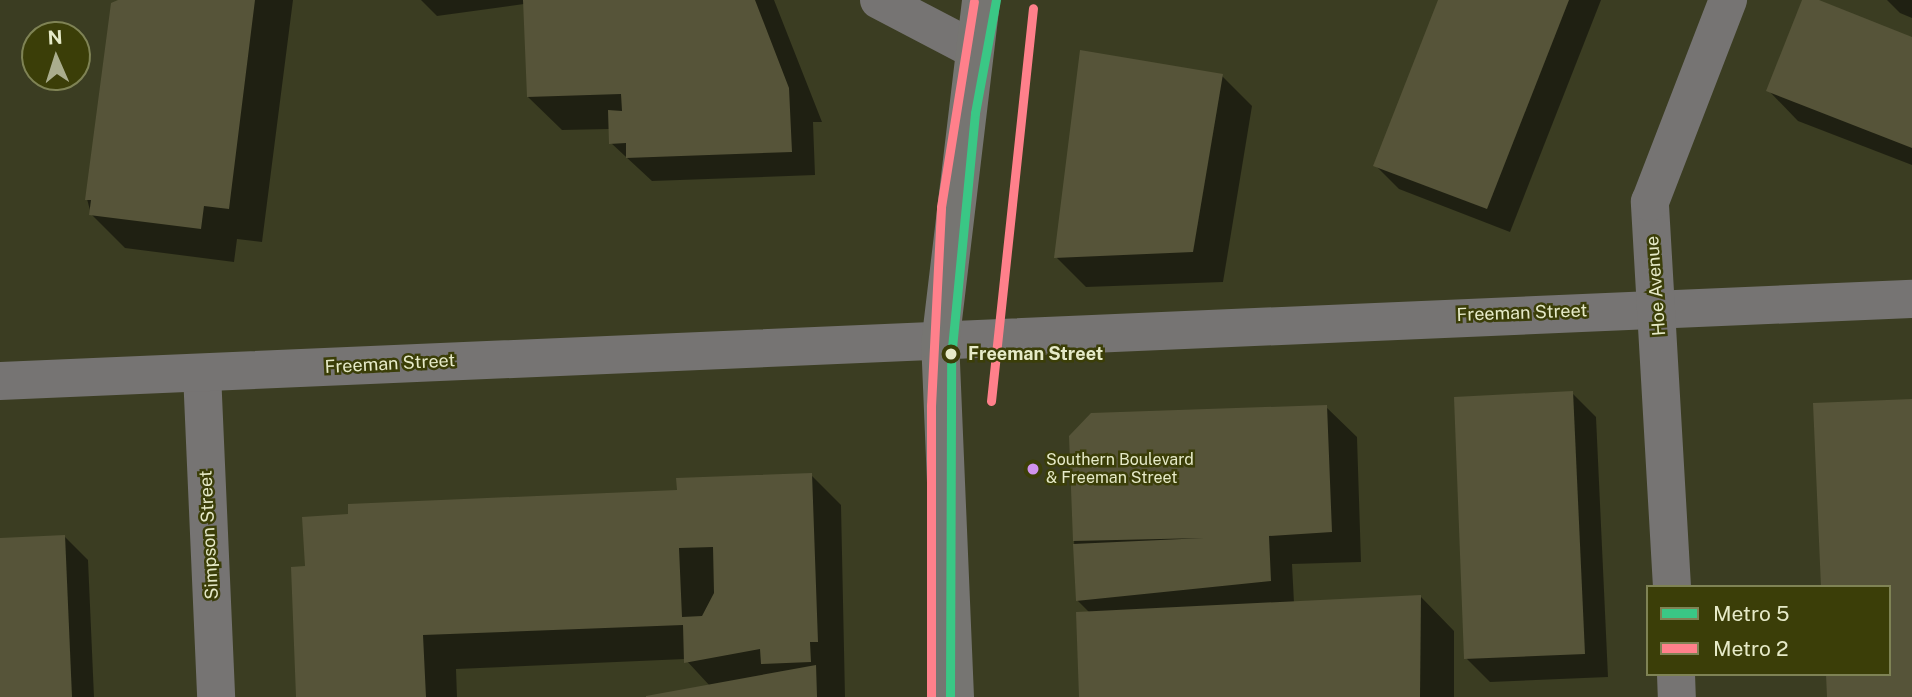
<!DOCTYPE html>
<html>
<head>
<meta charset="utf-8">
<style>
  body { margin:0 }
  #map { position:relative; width:1912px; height:697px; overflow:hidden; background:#3b3d22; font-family:"Public Sans",sans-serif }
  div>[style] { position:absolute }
  .shadow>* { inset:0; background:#0007 }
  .building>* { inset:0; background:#565439 }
  .minor>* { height:38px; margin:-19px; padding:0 19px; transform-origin:19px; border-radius:19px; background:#767473 }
  .tertiary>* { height:38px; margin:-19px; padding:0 19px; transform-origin:19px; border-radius:19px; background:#767473 }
  .secondary>* { height:38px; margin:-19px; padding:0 19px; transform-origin:19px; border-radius:19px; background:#767572 }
  .metro-1>* { height:9px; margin:-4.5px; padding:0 4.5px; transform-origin:4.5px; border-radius:4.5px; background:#3ac785 }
  .metro-2>* { height:9px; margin:-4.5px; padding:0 4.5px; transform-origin:4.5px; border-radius:4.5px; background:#ff808b }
  .dots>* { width:19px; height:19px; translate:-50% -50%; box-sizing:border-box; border:4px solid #3b3e08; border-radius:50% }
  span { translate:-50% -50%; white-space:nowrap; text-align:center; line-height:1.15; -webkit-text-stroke:5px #3b3e08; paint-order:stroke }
  .bus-label { font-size:16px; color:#e6eac8 }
  .left { translate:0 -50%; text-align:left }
  .street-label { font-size:18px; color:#e6eac8 }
  .stop-label { font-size:18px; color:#e6eac8; font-weight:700 }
  .legend { position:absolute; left:1646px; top:585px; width:245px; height:91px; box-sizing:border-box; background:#3b3e08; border:2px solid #7f8355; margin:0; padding:9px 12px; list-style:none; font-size:21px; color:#e6eac8 }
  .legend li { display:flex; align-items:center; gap:14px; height:35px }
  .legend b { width:35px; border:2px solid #7f8355 }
  .north { position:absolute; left:21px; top:21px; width:70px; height:70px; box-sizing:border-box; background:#3b3e08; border:2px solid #7f8355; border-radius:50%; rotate:357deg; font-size:19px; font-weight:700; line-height:28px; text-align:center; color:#e6eac8 }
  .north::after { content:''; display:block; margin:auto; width:24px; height:32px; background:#aaad8e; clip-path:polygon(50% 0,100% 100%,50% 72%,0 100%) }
</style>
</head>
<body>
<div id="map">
  <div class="shadow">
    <i style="clip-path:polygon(120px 0,293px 0,262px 242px,237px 239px,234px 262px,125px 248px,91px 214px,87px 199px)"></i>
    <i style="clip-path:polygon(421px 0,774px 0,822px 122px,813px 122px,815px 175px,652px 181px,611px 143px,610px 129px,562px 130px,528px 97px,524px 4px,437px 16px)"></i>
    <i style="clip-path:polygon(1440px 0,1601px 0,1510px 232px,1399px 189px,1375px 165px)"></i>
    <i style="clip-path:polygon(1804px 0,1912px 38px,1912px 165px,1798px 121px,1768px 90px)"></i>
    <i style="clip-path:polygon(1887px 0,1912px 0,1912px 18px,1900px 13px)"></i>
    <i style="clip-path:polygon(1222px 76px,1252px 106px,1223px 282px,1086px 287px,1056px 257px)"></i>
    <i style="clip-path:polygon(1572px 393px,1596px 417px,1608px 677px,1490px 682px,1466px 658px)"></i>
    <i style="clip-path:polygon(1326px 407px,1357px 437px,1361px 562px,1292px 564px,1294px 603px,1421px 597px,1454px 631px,1454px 697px,1081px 697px,1090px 613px,1077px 600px,1074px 540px)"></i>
    <i style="clip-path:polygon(811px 475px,841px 505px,845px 697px,648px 697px,710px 686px,685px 659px,456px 669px,457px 697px,298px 697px,679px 492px)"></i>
    <i style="clip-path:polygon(65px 537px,88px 560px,94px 697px,0 697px,0 542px)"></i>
  </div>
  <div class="building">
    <i style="clip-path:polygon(118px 0,255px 0,229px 209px,204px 206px,201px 229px,89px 215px,91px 200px,85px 200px,111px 3px)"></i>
    <i style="clip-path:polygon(523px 0,755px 0,789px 88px,792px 152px,626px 158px,626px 143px,609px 144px,608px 110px,622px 111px,621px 94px,527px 97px)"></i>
    <i style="clip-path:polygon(1438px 0,1569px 0,1487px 209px,1373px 166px)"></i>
    <i style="clip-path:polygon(1802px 0,1819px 0,1912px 37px,1912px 148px,1766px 91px)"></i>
    <i style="clip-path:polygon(1080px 50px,1223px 74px,1193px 252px,1054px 258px)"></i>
    <i style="clip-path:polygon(1573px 391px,1585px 654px,1464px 659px,1454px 397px)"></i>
    <i style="clip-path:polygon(1912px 399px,1912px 697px,1827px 697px,1826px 674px,1889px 674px,1889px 587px,1821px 587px,1813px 403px)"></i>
    <i style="clip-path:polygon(1327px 405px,1332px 532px,1269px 536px,1271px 581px,1076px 601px,1073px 544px,1204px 538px,1073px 541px,1069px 436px,1091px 413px)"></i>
    <i style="clip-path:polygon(evenodd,812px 473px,818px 642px,810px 642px,811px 662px,761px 664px,760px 649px,684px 663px,683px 625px,423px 635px,426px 697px,296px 697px,291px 567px,305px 566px,302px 517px,348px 514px,348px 504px,677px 490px,676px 478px,812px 473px,713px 547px,714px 593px,702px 616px,682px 617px,679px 548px,713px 547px)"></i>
    <i style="clip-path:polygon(65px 535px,72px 697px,0 697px,0 538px)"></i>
    <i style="clip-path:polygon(1421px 595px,1420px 697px,1079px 697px,1076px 612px)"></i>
    <i style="clip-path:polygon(816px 665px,817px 697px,646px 697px,646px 696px)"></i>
  </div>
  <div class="minor">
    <i style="left:202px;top:373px;width:324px;rotate:87.5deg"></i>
    <i style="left:0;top:381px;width:1914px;rotate:-2.46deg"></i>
    <i style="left:1672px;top:587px;width:386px;rotate:-93.3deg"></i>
    <i style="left:1650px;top:202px;width:217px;rotate:-68.9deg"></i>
    <i style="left:1676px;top:674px;width:23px;rotate:88deg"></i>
  </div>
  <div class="tertiary">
    <i style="left:879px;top:0;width:104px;rotate:27.6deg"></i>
  </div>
  <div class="secondary">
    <i style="left:955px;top:697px;width:352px;rotate:-92.4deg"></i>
    <i style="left:940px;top:345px;width:347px;rotate:-83.2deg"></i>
  </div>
  <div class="metro-1">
    <i style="left:950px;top:697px;width:339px;rotate:-89.8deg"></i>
    <i style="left:951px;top:358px;width:246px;rotate:-84.4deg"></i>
    <i style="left:975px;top:113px;width:115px;rotate:-79.5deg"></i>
  </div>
  <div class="metro-2">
    <i style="left:991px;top:401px;width:395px;rotate:-83.9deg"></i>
    <i style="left:931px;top:697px;width:291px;rotate:-90deg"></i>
    <i style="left:931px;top:406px;width:199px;rotate:-87.1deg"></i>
    <i style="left:941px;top:207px;width:208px;rotate:-80.9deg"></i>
  </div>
  <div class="dots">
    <i style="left:951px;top:354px;background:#e6eac8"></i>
    <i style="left:1033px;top:469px;background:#d193ec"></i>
  </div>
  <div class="bus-label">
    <span class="left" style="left:1046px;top:469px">Southern Boulevard<br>&amp; Freeman Street</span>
  </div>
  <div class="street-label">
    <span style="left:1656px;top:286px;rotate:-94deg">Hoe Avenue</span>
    <span style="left:1522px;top:313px;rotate:-2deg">Freeman Street</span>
    <span style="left:390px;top:364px;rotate:-3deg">Freeman Street</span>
    <span style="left:209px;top:535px;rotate:-93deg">Simpson Street</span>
  </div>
  <div class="stop-label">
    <span class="left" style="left:968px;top:354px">Freeman Street</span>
  </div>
  <ul class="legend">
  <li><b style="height:9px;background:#3ac785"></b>Metro 5</li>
  <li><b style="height:9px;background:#ff808b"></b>Metro 2</li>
  </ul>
  <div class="north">N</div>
</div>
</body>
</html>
